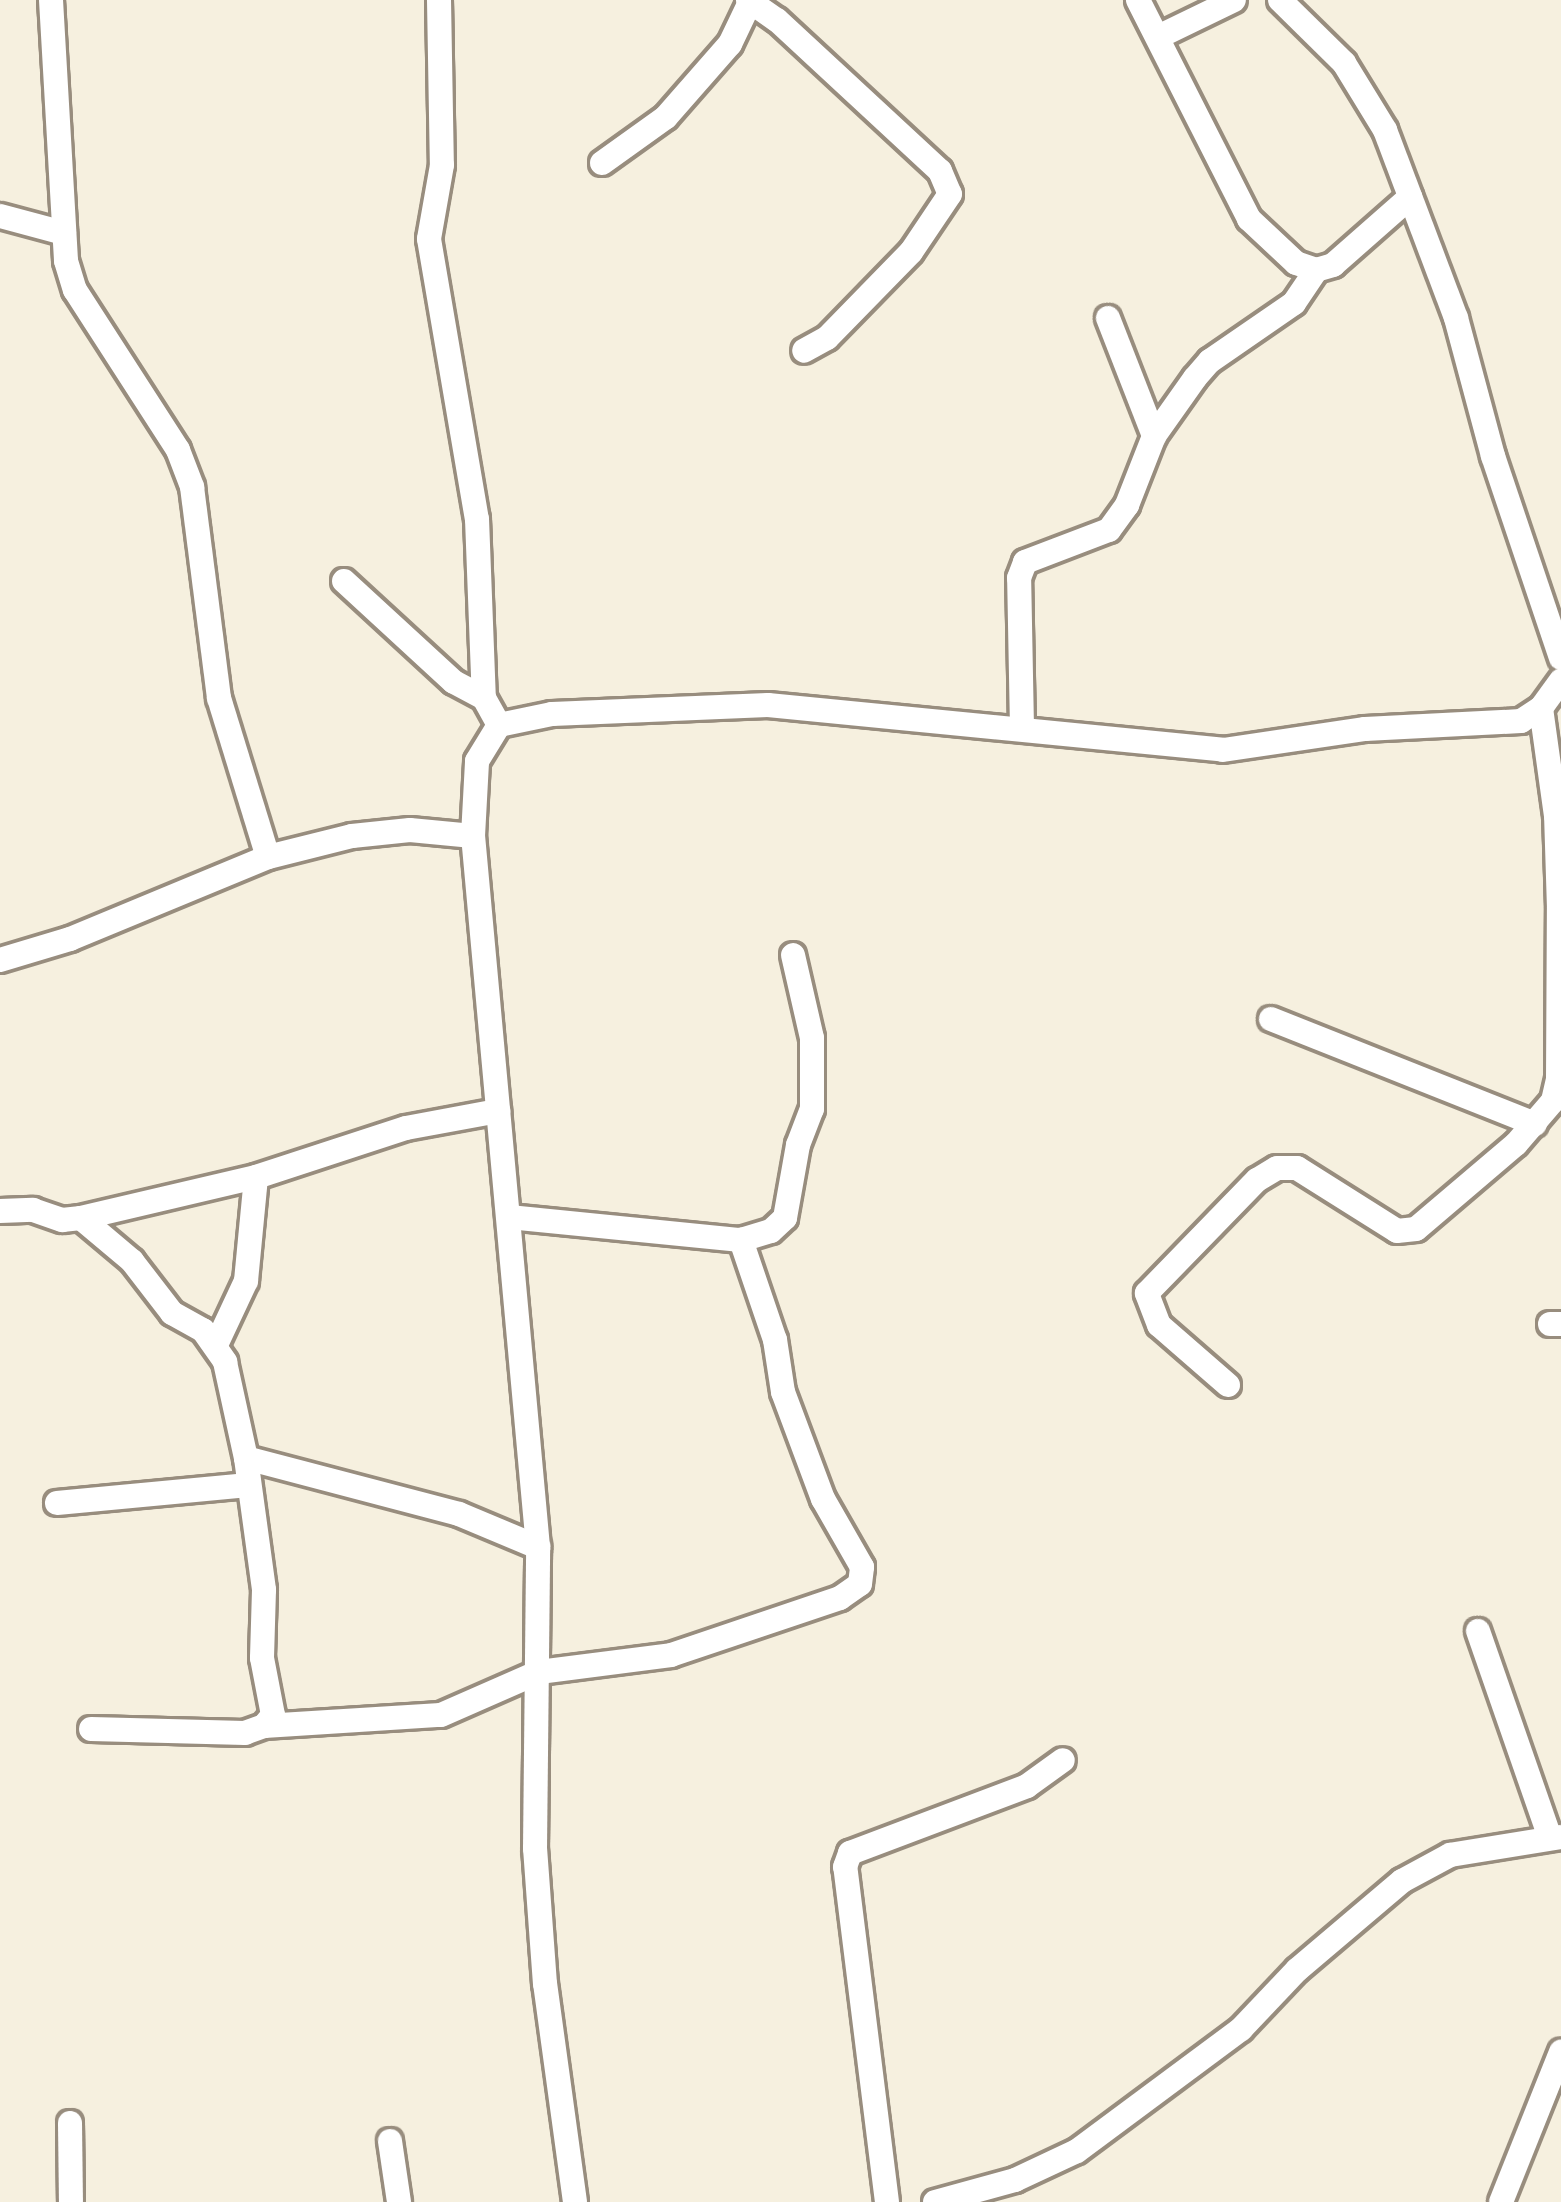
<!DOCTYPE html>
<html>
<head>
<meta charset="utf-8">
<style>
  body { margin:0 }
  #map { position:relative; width:1561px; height:2202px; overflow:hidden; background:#f6f0df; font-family:"Sorts Mill Goudy",serif }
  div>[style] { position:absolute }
  .roads { filter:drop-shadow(3px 0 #988d7e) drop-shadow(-3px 0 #988d7e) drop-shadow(0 3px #988d7e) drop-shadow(0 -3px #988d7e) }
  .minor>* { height:24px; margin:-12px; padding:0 12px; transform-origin:12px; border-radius:12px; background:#fff }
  span { translate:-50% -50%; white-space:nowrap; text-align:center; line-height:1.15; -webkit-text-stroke:10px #fff; paint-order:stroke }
</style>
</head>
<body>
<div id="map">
  <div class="roads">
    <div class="minor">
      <i style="left:51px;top:0;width:261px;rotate:86.7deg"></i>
      <i style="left:66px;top:261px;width:30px;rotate:73deg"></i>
      <i style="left:75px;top:290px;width:190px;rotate:57.2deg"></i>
      <i style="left:178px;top:450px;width:40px;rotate:69deg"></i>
      <i style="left:192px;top:487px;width:213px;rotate:82.7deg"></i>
      <i style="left:219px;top:698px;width:166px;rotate:72.9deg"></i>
      <i style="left:439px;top:0;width:165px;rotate:89deg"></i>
      <i style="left:442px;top:165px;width:75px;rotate:100deg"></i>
      <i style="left:429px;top:239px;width:284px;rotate:80.3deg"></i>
      <i style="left:477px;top:519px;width:179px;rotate:87.8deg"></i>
      <i style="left:484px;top:698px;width:31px;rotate:61deg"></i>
      <i style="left:748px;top:0;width:35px;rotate:35deg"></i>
      <i style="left:777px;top:20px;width:222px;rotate:42.8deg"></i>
      <i style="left:940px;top:171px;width:25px;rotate:67deg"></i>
      <i style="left:950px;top:194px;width:70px;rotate:123.9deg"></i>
      <i style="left:911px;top:252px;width:120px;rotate:134.3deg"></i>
      <i style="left:827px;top:338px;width:26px;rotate:151deg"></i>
      <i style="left:1138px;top:0;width:246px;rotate:63.1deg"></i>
      <i style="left:1249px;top:219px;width:64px;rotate:43.1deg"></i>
      <i style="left:1296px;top:263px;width:21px;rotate:19deg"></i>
      <i style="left:1316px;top:270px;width:18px;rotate:-16deg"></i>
      <i style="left:1333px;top:265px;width:103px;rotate:-41.4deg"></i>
      <i style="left:1280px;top:0;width:90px;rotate:44.5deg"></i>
      <i style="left:1344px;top:63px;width:79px;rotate:58.5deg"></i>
      <i style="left:1385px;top:130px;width:201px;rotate:69.3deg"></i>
      <i style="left:1456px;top:318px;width:143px;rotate:75deg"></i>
      <i style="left:1493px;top:456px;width:213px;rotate:71.4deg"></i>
      <i style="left:1160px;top:36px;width:82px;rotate:-25.9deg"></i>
      <i style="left:602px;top:163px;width:79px;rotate:-35.7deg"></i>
      <i style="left:666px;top:117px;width:97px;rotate:-48.8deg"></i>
      <i style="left:730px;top:44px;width:47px;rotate:-64.5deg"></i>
      <i style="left:0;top:216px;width:66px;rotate:14.9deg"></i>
      <i style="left:1108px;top:318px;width:127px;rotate:68.7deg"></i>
      <i style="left:344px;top:581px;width:149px;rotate:42.6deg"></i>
      <i style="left:454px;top:682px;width:34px;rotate:28deg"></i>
      <i style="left:1022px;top:728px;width:150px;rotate:-91.1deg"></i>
      <i style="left:1019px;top:578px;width:17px;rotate:-69deg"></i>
      <i style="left:1025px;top:562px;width:90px;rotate:-20.9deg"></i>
      <i style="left:1109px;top:530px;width:31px;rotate:-54deg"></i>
      <i style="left:1127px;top:505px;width:74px;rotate:-68.6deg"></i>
      <i style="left:1154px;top:436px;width:71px;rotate:-54.7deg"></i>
      <i style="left:1195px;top:378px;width:23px;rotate:-49deg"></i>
      <i style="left:1210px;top:361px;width:102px;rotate:-34.6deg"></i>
      <i style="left:1294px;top:303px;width:40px;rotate:-56deg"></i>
      <i style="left:0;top:960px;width:73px;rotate:-16.7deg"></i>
      <i style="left:70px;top:939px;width:214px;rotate:-22.5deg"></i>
      <i style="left:268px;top:857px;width:87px;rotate:-14deg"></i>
      <i style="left:352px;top:836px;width:58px;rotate:-5.9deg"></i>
      <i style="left:410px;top:830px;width:63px;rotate:5.4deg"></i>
      <i style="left:1271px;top:1019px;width:284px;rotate:21.7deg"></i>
      <i style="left:0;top:1211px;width:33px;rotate:-2deg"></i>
      <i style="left:33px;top:1210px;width:31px;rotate:19deg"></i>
      <i style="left:62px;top:1220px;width:19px;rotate:-6deg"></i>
      <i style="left:81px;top:1218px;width:67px;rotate:40.1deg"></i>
      <i style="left:132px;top:1261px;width:66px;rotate:52.4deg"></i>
      <i style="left:172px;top:1313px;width:35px;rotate:29deg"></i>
      <i style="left:203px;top:1330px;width:39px;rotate:55deg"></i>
      <i style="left:225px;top:1362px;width:98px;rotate:77.7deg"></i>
      <i style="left:246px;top:1458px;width:133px;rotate:82.2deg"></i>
      <i style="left:264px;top:1590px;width:68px;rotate:91.7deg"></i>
      <i style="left:262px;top:1658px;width:58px;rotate:79.1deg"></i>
      <i style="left:273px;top:1715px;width:14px;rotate:129deg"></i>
      <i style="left:264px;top:1726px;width:20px;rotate:160deg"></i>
      <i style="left:245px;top:1733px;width:154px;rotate:-178.5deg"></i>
      <i style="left:509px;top:1217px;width:233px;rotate:5.7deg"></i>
      <i style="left:741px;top:1240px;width:31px;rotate:-17deg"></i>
      <i style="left:771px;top:1231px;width:19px;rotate:-43deg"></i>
      <i style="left:785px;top:1218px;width:74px;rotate:-79.9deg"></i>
      <i style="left:798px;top:1145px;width:39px;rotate:-69deg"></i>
      <i style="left:812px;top:1109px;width:71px;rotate:-90deg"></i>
      <i style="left:812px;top:1038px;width:85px;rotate:-102.9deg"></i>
      <i style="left:81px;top:1218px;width:180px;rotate:-13.2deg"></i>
      <i style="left:256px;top:1177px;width:158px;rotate:-18.1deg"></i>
      <i style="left:406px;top:1128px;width:94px;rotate:-10.5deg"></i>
      <i style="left:1550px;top:1324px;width:11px"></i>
      <i style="left:216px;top:1345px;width:71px;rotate:-64.9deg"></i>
      <i style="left:246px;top:1281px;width:104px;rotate:-84.5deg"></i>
      <i style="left:1228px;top:1385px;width:91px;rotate:-139deg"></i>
      <i style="left:1159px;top:1325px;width:34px;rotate:-111deg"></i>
      <i style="left:1147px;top:1293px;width:158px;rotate:-45.8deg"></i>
      <i style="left:1257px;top:1180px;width:23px;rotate:-31deg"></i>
      <i style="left:1277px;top:1168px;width:20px"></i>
      <i style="left:1297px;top:1168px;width:118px;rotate:32.2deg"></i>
      <i style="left:1397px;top:1231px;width:19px;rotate:-6deg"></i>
      <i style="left:1416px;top:1229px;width:131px;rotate:-40.4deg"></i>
      <i style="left:1516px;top:1144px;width:57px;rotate:-49.3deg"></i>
      <i style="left:1553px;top:1101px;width:22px;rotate:-77deg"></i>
      <i style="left:1558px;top:1080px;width:171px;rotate:-89.7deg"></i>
      <i style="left:1559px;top:909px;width:93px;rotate:-91.8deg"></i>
      <i style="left:1556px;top:816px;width:109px;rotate:-97.9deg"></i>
      <i style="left:246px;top:1458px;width:220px;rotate:14.7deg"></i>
      <i style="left:459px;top:1514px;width:86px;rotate:22.7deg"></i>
      <i style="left:57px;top:1503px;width:192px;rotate:-5.4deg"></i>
      <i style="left:1478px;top:1631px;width:219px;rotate:70.8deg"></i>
      <i style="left:264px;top:1726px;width:177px;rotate:-3.6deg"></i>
      <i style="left:441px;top:1715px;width:107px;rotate:-23.7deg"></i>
      <i style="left:539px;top:1672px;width:133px;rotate:-7.3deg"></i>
      <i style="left:671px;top:1655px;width:178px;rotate:-18.6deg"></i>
      <i style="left:840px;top:1598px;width:24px;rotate:-35deg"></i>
      <i style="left:860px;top:1584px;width:17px;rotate:-83deg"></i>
      <i style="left:862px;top:1567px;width:78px;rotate:-119.8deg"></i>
      <i style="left:823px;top:1499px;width:114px;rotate:-110.5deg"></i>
      <i style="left:783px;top:1392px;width:53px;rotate:-98.7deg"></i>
      <i style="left:775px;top:1340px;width:106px;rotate:-108.8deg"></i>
      <i style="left:70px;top:2123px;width:79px;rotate:89.3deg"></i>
      <i style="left:390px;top:2141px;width:62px;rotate:81.6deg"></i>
      <i style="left:575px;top:2202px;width:220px;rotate:-97.8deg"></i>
      <i style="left:545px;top:1984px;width:135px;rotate:-94.2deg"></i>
      <i style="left:535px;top:1849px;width:302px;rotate:-89.4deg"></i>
      <i style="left:538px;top:1547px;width:714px;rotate:-95.22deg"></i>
      <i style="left:473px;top:836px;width:75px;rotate:-86.9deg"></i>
      <i style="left:477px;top:761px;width:42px;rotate:-58.6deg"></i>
      <i style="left:499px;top:725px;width:54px;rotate:-11.7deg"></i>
      <i style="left:552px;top:714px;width:216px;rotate:-2.4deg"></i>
      <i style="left:768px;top:705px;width:457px;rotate:5.6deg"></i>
      <i style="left:1223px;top:750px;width:144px;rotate:-8.4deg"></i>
      <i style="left:1365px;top:729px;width:156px;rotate:-2.9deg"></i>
      <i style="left:1521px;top:721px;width:24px;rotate:-33deg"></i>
      <i style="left:1541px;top:708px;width:34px;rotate:-54deg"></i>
      <i style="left:887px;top:2202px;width:338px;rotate:-97.1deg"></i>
      <i style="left:845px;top:1867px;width:15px;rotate:-70deg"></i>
      <i style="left:850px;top:1853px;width:189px;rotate:-20.7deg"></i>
      <i style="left:1027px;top:1786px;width:44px;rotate:-35.8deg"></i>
      <i style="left:935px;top:2202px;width:83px;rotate:-15.4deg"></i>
      <i style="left:1015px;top:2180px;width:68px;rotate:-25.1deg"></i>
      <i style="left:1077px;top:2151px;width:204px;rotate:-36.6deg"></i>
      <i style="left:1241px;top:2029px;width:81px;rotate:-46.5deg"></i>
      <i style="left:1297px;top:1970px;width:138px;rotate:-40.3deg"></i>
      <i style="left:1402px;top:1881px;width:55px;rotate:-28.4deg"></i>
      <i style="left:1450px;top:1855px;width:112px;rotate:-9.2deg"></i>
      <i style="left:1501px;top:2202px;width:162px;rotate:-68.2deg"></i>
    </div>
  </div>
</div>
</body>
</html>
